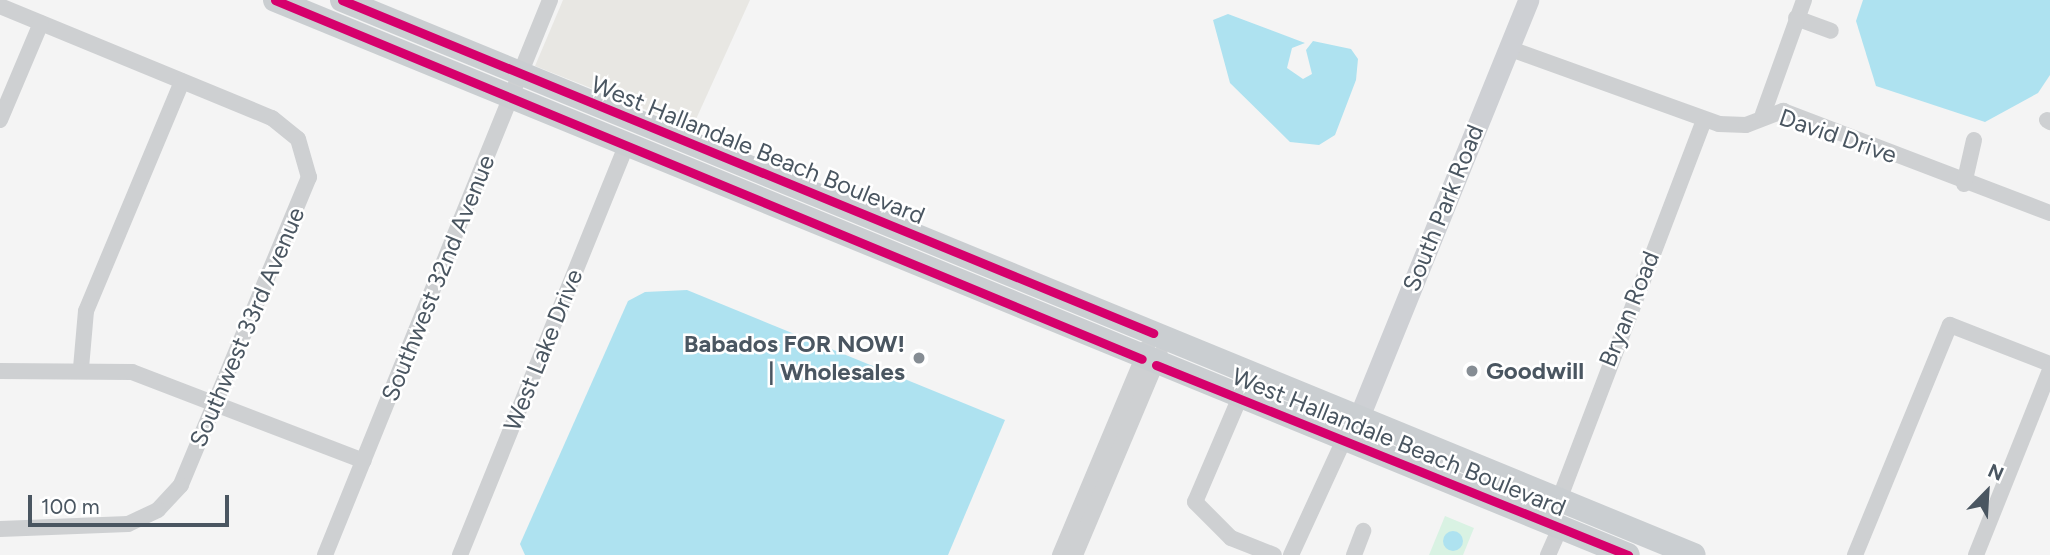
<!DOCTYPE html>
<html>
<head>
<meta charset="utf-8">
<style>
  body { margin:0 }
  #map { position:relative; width:2050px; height:555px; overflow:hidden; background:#f4f4f4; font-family:Figtree,sans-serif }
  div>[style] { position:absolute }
  .commercial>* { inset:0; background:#e8e7e3 }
  .green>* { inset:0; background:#d9f2e3 }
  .water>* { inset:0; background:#aee2f0 }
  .round { border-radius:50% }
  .street>* { height:16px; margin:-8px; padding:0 8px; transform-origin:8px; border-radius:8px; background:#ced0d2 }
  .secondary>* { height:21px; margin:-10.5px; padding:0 10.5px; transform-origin:10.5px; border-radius:10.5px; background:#ced0d4 }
  .primary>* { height:24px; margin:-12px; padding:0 12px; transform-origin:12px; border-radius:12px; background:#caced1 }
  .cycleway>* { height:9px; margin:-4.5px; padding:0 4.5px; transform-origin:4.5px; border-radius:4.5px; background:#d6006c }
  .dots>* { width:19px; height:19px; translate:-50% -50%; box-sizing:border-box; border:4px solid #fff; border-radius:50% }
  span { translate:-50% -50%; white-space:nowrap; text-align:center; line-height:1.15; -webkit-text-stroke:5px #fff; paint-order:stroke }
  .street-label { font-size:24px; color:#4a5661 }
  .poi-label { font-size:24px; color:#4a5661; font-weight:700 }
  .right { translate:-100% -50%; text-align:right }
  .left { translate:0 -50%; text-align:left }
  .north { position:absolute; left:1952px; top:457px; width:70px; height:70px; -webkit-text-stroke:5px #fff; paint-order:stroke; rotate:24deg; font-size:19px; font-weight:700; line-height:28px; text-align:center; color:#4a5661 }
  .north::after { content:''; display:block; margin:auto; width:24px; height:32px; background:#4a5661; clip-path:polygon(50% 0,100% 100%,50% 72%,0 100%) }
  .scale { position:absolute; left:28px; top:495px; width:201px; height:32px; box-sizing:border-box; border:4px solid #4a5661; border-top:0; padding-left:9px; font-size:21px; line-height:24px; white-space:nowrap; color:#4a5661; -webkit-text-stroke:5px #fff; paint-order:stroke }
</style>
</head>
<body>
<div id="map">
  <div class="commercial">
    <i style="clip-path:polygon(563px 0,750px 0,692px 128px,535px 66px)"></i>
  </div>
  <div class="green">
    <i style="clip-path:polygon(1445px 516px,1474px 528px,1463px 555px,1429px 555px)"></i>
  </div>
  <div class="water">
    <i style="clip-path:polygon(1863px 0,2050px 0,2050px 75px,2038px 93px,1985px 122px,1876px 86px,1856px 21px)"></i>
    <i style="clip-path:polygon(1228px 14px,1305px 43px,1292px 48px,1287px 68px,1303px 79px,1312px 74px,1306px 50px,1313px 41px,1351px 49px,1358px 59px,1356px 80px,1335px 135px,1319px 145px,1290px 142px,1230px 83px,1213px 20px)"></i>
    <i style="clip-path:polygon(687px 290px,1005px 420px,948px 555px,525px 555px,520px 544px,628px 301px,645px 292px)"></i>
    <i class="round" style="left:1443px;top:531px;width:20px;height:20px"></i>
  </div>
  <div class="street">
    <i style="left:0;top:6px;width:294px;rotate:22.4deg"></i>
    <i style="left:272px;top:118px;width:33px;rotate:39deg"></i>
    <i style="left:298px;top:139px;width:40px;rotate:74deg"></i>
    <i style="left:309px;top:177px;width:334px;rotate:112.6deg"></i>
    <i style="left:181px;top:485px;width:34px;rotate:133deg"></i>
    <i style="left:158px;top:510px;width:33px;rotate:155deg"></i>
    <i style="left:128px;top:524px;width:128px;rotate:177.8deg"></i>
    <i style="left:1796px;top:18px;width:37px;rotate:20deg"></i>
    <i style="left:1508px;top:48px;width:224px;rotate:19.8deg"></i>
    <i style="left:1719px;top:124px;width:27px;rotate:2deg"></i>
    <i style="left:1746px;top:125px;width:40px;rotate:-21deg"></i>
    <i style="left:1783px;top:111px;width:286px;rotate:20.9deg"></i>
    <i style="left:1763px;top:114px;width:121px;rotate:-70.2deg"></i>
    <i style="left:0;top:120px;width:105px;rotate:-67.1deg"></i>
    <i style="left:2047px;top:120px;width:4px;rotate:34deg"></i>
    <i style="left:1964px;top:184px;width:45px;rotate:-77.2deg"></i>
    <i style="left:81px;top:368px;width:57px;rotate:-85deg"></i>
    <i style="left:86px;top:311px;width:249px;rotate:-67.3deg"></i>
    <i style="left:0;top:371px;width:132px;rotate:0.4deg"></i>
    <i style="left:132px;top:372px;width:248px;rotate:21deg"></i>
    <i style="left:1240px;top:397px;width:114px;rotate:113.2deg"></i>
    <i style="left:1195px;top:502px;width:51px;rotate:45deg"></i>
    <i style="left:1231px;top:538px;width:46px;rotate:21.6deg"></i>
    <i style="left:1559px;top:500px;width:406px;rotate:-69.1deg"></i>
    <i style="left:325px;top:555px;width:599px;rotate:-67.93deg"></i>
    <i style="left:460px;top:555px;width:444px;rotate:-67.9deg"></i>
    <i style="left:1060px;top:555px;width:225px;rotate:-67.2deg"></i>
    <i style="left:1075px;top:555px;width:218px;rotate:-67.1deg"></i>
    <i style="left:1291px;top:555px;width:134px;rotate:-65.3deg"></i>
    <i style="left:1354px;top:555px;width:26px;rotate:-69deg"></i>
    <i style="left:1548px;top:555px;width:30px;rotate:-66deg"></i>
    <i style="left:1855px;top:555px;width:249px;rotate:-67.6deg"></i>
    <i style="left:1950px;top:325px;width:107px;rotate:21.3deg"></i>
    <i style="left:1976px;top:555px;width:199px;rotate:-68.2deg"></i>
  </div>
  <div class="secondary">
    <i style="left:1359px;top:417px;width:450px;rotate:-67.9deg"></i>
  </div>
  <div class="primary">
    <i style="left:275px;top:0;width:1462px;rotate:22.3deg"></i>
    <i style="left:342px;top:0;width:1461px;rotate:22.32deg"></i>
  </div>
  <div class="cycleway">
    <i style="left:275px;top:0;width:938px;rotate:22.49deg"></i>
    <i style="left:342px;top:0;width:877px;rotate:22.32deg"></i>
    <i style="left:1156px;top:365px;width:509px;rotate:21.93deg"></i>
  </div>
  <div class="dots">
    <i style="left:919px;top:358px;background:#868d94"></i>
    <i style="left:1472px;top:371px;background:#868d94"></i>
  </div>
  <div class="street-label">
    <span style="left:1838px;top:136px;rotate:19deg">David Drive</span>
    <span style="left:758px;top:150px;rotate:22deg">West Hallandale Beach Boulevard</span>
    <span style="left:1443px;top:208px;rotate:-68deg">South Park Road</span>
    <span style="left:438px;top:278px;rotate:-68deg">Southwest 32nd Avenue</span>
    <span style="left:1629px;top:309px;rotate:-68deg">Bryan Road</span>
    <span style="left:247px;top:327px;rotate:-67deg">Southwest 33rd Avenue</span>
    <span style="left:543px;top:350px;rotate:-68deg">West Lake Drive</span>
    <span style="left:1399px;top:442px;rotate:22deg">West Hallandale Beach Boulevard</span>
  </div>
  <div class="poi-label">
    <span class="right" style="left:905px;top:358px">Babados FOR NOW!<br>| Wholesales</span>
    <span class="left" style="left:1486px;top:371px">Goodwill</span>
  </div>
  <div class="north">N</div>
  <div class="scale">100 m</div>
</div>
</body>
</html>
